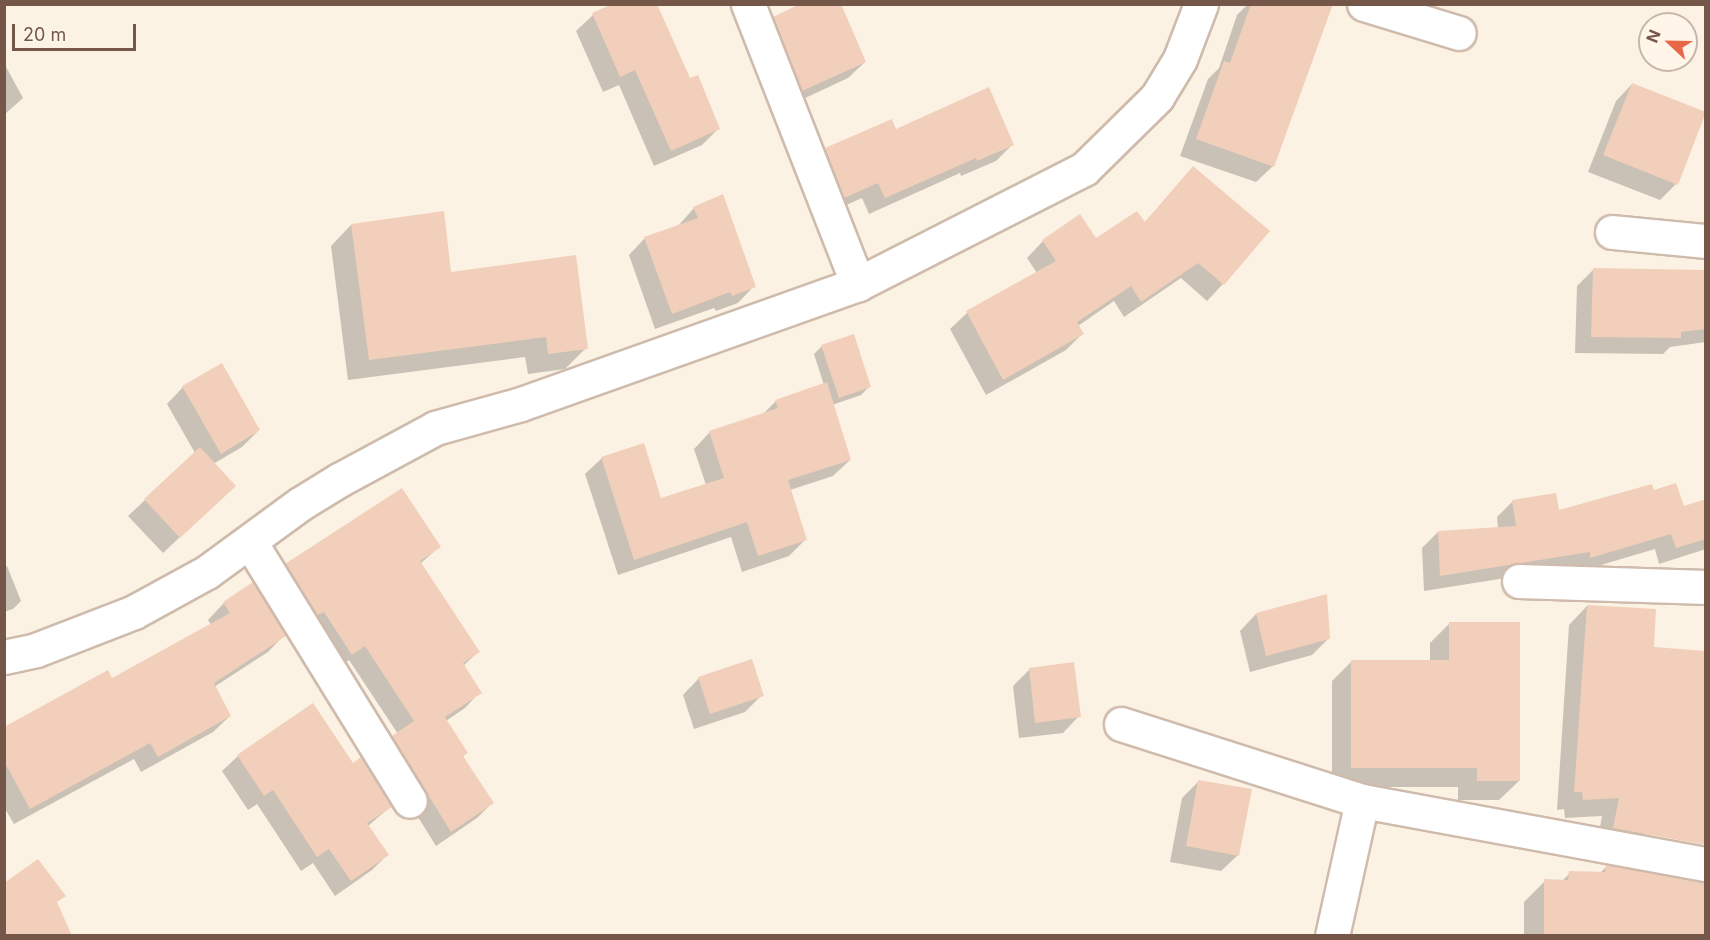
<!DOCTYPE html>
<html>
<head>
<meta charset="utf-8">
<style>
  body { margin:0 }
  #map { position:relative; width:1710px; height:940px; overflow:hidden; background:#fcf2e3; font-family:Inter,sans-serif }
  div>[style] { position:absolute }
  .shadow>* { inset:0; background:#0003 }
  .building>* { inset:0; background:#f2cfba }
  .roads { filter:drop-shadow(2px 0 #cfbbac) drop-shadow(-2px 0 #cfbbac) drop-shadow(0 2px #cfbbac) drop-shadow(0 -2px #cfbbac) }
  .street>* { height:33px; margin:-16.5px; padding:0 16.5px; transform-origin:16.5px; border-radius:16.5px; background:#fff }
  span { translate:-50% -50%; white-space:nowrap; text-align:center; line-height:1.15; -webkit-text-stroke:4.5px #fff6e9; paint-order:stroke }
  .frame { position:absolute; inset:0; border:6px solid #745749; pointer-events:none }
  .north { position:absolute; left:1638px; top:12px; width:60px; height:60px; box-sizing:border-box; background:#fff6e9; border:2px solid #c7b6a9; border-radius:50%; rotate:292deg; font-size:16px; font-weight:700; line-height:24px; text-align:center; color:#745749 }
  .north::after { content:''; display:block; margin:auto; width:21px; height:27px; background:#e76747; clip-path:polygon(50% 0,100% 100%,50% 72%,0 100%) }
  .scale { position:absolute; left:12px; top:24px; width:124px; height:27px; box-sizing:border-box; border:3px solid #745749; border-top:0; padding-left:8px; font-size:18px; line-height:21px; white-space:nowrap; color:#745749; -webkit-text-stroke:4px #fff6e9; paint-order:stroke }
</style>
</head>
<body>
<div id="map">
  <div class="shadow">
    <i style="clip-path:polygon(615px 4px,689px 80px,719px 128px,702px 145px,654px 166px,619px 85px,603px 92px,576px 31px,593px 15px)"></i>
    <i style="clip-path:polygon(1248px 4px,1331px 4px,1273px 166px,1256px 182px,1180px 156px,1208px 79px,1219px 68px,1237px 15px)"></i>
    <i style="clip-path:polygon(774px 18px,865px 62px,848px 78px,786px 107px,758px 34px)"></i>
    <i style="clip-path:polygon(4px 63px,23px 98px,4px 115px)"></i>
    <i style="clip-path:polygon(1632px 84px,1676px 184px,1660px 200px,1588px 172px,1616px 101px)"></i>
    <i style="clip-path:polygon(1013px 144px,996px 161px,961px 176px,960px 173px,869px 214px,862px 198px,828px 213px,809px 166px,826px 150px)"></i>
    <i style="clip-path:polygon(1193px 168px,1223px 284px,1207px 301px,1181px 278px,1124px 317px,1114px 301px,1078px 326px,1082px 334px,1066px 350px,986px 395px,950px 329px,967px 313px,1037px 273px,1027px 258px,1043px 241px,1095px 241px,1144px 223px)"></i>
    <i style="clip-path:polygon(694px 208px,754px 286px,738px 303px,716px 311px,714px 308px,655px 329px,629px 255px,645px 238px,678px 226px)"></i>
    <i style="clip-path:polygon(351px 225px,450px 274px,586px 348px,565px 369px,528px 374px,525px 357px,348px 380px,331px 246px)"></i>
    <i style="clip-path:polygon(1593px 270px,1706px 270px,1706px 342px,1670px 347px,1663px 354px,1575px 353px,1577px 286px)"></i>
    <i style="clip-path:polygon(822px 346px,869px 387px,861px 395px,832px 405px,850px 460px,833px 476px,790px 490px,805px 540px,789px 556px,742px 572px,731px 537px,618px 575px,585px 474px,602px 458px,660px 500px,706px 485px,694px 449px,710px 432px,762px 415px,776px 401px,824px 385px,814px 354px)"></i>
    <i style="clip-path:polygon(183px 387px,259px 430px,242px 447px,213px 464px,217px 502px,163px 553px,128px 516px,195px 453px,167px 404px)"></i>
    <i style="clip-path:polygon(1653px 492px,1683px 508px,1706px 501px,1706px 549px,1659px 564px,1655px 549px,1574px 573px,1575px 567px,1424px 591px,1422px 548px,1438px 532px,1498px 528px,1497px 517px,1513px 501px,1558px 512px)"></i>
    <i style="clip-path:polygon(439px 547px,420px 564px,478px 652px,463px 666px,480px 692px,465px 708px,446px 721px,467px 753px,462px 757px,492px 803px,477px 818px,436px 846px,378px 753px,398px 734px,349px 660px,336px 669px,271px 580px,286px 565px)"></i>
    <i style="clip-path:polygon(7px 566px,21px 601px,13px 609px,4px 612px,4px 567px)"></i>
    <i style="clip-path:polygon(224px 603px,284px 635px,268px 652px,214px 687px,230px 716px,213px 732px,141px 772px,134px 759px,14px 824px,4px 807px,4px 729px,111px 680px,211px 625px,208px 620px)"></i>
    <i style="clip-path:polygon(1587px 606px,1652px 649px,1705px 836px,1599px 833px,1602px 816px,1565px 818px,1564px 809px,1557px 810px,1569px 625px)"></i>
    <i style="clip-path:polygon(1256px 614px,1329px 638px,1312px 655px,1250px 672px,1240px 631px)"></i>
    <i style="clip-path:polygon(1450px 623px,1519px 781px,1499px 800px,1458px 800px,1458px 787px,1359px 787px,1332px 782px,1332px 681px,1352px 661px,1430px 661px,1430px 643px)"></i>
    <i style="clip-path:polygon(1030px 669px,1079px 716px,1063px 733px,1019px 738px,1013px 686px)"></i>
    <i style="clip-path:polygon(699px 678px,762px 695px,745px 712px,694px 729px,683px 695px)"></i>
    <i style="clip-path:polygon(238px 756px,353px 765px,390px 807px,368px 826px,387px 855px,372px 870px,335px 896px,313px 863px,301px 871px,257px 804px,248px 810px,222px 771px)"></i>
    <i style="clip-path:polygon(1198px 782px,1238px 855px,1221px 871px,1170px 862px,1182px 798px)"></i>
    <i style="clip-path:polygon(1607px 866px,1706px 936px,1524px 936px,1524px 902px,1545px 881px,1561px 882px,1570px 873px,1600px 873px)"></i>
  </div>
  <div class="building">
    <i style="clip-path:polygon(612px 4px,657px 4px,690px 78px,698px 75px,720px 129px,671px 151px,635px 70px,620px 77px,592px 13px)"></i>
    <i style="clip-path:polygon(800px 4px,841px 4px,866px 62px,802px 91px,773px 17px)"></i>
    <i style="clip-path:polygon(1251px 4px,1333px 4px,1274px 167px,1196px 139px,1224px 61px,1230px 63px)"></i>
    <i style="clip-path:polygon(1632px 83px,1706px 112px,1678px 185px,1603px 155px)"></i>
    <i style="clip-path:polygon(989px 87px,1014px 145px,977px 161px,976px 158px,885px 198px,878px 183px,844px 198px,825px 148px,892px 119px,896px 129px)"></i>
    <i style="clip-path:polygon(1193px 166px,1270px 231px,1224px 285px,1198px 263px,1141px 302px,1131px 286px,1077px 322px,1084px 334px,1003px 380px,966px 311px,1056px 261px,1042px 240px,1080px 214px,1096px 238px,1137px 211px,1145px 222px)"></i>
    <i style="clip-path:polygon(723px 194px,756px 287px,732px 296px,730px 292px,672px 314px,644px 237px,698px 218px,693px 207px)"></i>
    <i style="clip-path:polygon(444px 211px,451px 272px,576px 255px,588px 349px,548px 354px,546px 337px,369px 360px,351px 224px)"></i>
    <i style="clip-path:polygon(1593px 268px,1706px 270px,1706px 329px,1681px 332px,1681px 338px,1591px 337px)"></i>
    <i style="clip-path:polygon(854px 334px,871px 387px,839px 398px,821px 345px)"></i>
    <i style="clip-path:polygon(222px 363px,260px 430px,221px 454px,182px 386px)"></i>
    <i style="clip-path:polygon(827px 382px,851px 460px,788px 480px,807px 540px,758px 556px,747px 522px,634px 560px,601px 457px,644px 443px,661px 498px,724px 478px,709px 431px,778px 408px,775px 400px)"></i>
    <i style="clip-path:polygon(200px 447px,236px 486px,180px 538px,144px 499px)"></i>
    <i style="clip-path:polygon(1676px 483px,1684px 506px,1706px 499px,1706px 539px,1676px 548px,1671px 534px,1590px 558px,1590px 552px,1440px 576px,1438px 531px,1516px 526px,1512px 500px,1556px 493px,1559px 510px,1652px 484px,1654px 490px)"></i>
    <i style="clip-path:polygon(402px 488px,441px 547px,420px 561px,480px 652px,463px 663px,482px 693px,445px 717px,468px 753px,463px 756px,494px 803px,451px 832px,392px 736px,414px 721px,365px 646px,352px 655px,324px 612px,317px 615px,285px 564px)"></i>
    <i style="clip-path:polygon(253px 582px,286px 636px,214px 683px,231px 716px,158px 757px,150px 743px,30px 809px,4px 761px,4px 727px,108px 670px,112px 678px,230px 613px,223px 602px)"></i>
    <i style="clip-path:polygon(1327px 594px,1330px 639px,1266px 656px,1256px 613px)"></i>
    <i style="clip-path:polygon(1587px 605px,1656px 609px,1654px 647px,1706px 651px,1706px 845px,1613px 828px,1619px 798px,1583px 800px,1582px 792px,1574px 792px)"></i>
    <i style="clip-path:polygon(1449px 622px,1520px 622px,1520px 781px,1477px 781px,1477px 768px,1351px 768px,1351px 660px,1449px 660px)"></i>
    <i style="clip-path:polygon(752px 659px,764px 696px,710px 714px,698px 677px)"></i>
    <i style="clip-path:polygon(1074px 662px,1081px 717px,1035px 723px,1029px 668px)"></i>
    <i style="clip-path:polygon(313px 703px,353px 763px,361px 757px,392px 807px,367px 823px,389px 855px,351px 881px,329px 849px,317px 857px,273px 790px,264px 796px,237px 755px)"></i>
    <i style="clip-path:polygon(1198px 780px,1252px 789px,1239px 856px,1186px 846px)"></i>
    <i style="clip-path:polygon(38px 859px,66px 896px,57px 902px,72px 936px,4px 936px,4px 883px)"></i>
    <i style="clip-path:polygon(1606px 865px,1706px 882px,1706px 936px,1544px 936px,1544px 879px,1568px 880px,1569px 871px,1605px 872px)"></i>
  </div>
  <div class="roads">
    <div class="street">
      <i style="left:748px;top:4px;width:301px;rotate:68.6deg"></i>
      <i style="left:1364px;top:4px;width:99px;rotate:17deg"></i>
      <i style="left:1612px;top:232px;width:94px;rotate:5.5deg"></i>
      <i style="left:250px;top:542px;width:304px;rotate:58.3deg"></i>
      <i style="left:1519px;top:581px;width:187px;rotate:1.8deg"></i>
      <i style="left:4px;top:657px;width:33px;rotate:-12deg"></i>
      <i style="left:36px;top:650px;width:105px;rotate:-21.2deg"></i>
      <i style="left:134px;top:612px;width:83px;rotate:-28.7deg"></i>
      <i style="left:207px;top:572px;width:115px;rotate:-36.2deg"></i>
      <i style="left:300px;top:504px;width:46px;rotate:-31.6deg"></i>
      <i style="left:339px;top:480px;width:109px;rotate:-28.4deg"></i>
      <i style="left:435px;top:428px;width:89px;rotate:-15.6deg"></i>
      <i style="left:521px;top:404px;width:358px;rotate:-19.6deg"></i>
      <i style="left:858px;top:284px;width:254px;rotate:-27deg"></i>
      <i style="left:1084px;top:169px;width:103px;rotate:-44.6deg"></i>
      <i style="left:1157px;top:97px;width:44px;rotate:-58.8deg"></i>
      <i style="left:1180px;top:59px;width:59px;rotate:-69.1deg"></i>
      <i style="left:1121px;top:724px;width:253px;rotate:17.7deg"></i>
      <i style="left:1362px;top:801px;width:350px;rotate:10.4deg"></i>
      <i style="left:1332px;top:936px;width:138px;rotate:-77.5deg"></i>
    </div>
  </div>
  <div class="frame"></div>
  <div class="north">N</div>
  <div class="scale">20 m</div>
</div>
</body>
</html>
